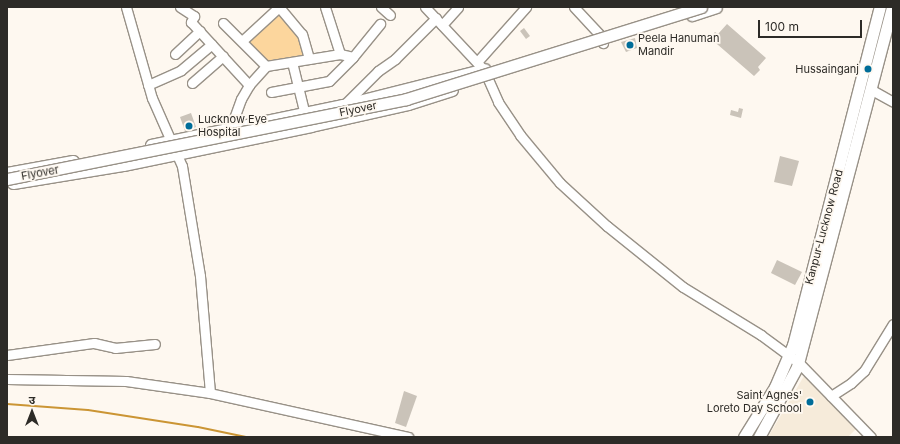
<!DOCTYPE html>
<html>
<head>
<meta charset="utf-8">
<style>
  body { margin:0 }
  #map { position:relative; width:900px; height:444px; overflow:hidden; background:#fef8f0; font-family:Inter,"Noto Sans Devanagari",sans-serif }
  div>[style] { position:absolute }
  .built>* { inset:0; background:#f6ebda }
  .green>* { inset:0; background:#fcd69d }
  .stream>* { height:2px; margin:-1px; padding:0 1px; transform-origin:1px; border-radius:1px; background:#cb9534 }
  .building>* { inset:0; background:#cac3b9 }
  .roads { filter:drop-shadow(1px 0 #989187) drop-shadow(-1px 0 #989187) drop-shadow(0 1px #989187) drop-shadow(0 -1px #989187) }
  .minor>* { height:9px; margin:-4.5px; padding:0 4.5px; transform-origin:4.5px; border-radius:4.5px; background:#fff }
  .major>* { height:11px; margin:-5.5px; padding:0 5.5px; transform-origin:5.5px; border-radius:5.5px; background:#fff }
  .bridges { filter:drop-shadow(1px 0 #989187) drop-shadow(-1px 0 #989187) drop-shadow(0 1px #989187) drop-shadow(0 -1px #989187) }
  .major-bridge>* { height:11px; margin:-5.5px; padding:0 5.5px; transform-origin:5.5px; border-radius:5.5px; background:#fff }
  .dots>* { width:11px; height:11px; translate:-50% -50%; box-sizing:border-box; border:2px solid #fef8f0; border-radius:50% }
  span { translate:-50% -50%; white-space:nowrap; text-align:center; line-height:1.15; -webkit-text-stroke:3.5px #fef8f0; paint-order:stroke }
  .poi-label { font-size:11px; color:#2d2b27 }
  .left { translate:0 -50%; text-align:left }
  .right { translate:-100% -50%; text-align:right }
  .street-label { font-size:11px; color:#2d2b27 }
  .frame { position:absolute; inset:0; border:8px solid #2d2b27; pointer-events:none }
  .north { position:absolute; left:12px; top:392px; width:40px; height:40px; -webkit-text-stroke:3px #fef8f0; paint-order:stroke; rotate:0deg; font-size:11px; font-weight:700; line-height:16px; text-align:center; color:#2d2b27 }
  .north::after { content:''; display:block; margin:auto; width:14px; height:18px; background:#2d2b27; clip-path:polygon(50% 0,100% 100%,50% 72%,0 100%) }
  .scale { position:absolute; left:758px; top:20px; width:104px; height:18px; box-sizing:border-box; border:2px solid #2d2b27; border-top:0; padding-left:5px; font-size:12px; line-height:14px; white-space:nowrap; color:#2d2b27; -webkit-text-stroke:3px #fef8f0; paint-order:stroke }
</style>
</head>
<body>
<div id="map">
  <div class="built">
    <i style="clip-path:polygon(804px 376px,857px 428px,848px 437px,768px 437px)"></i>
  </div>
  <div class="green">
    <i style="clip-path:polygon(278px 11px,300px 36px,306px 55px,265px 61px,246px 40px)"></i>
  </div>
  <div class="stream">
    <i style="left:7px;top:404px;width:81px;rotate:4.2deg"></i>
    <i style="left:88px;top:410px;width:111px;rotate:8.8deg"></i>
    <i style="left:198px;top:427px;width:49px;rotate:11.8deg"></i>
  </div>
  <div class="building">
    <i style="clip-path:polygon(727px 24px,766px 58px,758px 67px,760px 70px,754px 76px,710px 38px,715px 32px,718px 34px)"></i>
    <i style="clip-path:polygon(524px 28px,530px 36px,526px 39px,520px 31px)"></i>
    <i style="clip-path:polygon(635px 38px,637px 48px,626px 52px,621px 42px)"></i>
    <i style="clip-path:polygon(739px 108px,743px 109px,741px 118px,730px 115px,731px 110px,738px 112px)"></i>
    <i style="clip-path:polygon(191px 113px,196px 127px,185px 131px,180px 117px)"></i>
    <i style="clip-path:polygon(780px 156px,799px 161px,792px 186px,774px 182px)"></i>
    <i style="clip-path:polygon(777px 260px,802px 272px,795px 285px,771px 273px)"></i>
    <i style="clip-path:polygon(404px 391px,417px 396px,406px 427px,395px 423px)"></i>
  </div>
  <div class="roads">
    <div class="minor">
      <i style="left:126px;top:7px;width:95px;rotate:74.1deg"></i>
      <i style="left:152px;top:98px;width:74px;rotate:66.2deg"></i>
      <i style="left:182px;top:166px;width:111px;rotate:80.7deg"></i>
      <i style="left:200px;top:276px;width:117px;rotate:85.1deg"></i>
      <i style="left:210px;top:393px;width:203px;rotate:12.5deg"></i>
      <i style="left:180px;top:7px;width:17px;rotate:33deg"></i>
      <i style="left:194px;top:16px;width:7px;rotate:117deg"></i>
      <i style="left:191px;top:22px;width:86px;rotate:47.4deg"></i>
      <i style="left:279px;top:7px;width:35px;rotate:50deg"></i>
      <i style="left:302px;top:34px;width:26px;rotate:74deg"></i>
      <i style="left:325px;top:7px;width:49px;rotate:72.3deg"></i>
      <i style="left:381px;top:7px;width:12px;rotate:42deg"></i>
      <i style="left:425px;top:7px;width:86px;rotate:46.9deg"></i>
      <i style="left:484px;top:70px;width:35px;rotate:66deg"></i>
      <i style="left:498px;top:102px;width:40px;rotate:56deg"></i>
      <i style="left:520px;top:135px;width:62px;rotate:50.2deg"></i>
      <i style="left:560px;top:183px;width:64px;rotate:42.5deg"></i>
      <i style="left:607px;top:226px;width:97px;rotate:38.8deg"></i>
      <i style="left:683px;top:287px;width:92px;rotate:31.6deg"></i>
      <i style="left:761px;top:335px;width:47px;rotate:36.4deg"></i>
      <i style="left:799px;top:363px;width:103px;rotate:45.8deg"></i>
      <i style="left:574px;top:7px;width:37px;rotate:47deg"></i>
      <i style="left:599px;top:34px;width:10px;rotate:66deg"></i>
      <i style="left:223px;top:23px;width:61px;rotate:45deg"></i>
      <i style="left:266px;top:66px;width:75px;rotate:-9.2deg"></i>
      <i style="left:340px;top:54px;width:13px;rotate:13deg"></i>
      <i style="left:353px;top:57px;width:43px;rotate:-50.7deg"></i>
      <i style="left:442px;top:25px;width:24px;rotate:-48deg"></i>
      <i style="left:242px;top:41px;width:50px;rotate:-42.6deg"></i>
      <i style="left:175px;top:54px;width:34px;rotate:-43deg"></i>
      <i style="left:292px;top:62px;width:59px;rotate:76.2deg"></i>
      <i style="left:477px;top:62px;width:74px;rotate:-48.3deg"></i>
      <i style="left:192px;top:83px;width:41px;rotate:-41.1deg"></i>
      <i style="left:148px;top:85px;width:36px;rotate:-24deg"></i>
      <i style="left:181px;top:70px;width:40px;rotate:-40deg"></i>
      <i style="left:870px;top:89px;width:26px;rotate:29deg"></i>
      <i style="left:271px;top:92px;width:59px;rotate:-10.7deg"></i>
      <i style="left:329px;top:81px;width:34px;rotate:-45deg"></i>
      <i style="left:344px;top:105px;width:48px;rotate:-45deg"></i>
      <i style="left:378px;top:71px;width:21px;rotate:-35deg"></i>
      <i style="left:395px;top:59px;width:58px;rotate:-45deg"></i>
      <i style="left:234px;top:127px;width:6px;rotate:-99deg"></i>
      <i style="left:233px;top:121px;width:23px;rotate:-70deg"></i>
      <i style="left:241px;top:99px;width:16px;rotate:-60deg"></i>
      <i style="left:249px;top:85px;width:25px;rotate:-48deg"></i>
      <i style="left:7px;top:355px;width:88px;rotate:-7.9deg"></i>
      <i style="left:94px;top:343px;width:22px;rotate:13deg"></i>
      <i style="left:115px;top:348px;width:40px;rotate:-5.7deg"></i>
      <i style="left:7px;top:379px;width:119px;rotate:1deg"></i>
      <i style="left:126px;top:381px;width:85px;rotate:8.1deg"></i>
      <i style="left:831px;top:396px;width:24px;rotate:-33deg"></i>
      <i style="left:851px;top:383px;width:18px;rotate:-43deg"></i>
      <i style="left:864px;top:371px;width:55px;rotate:-58.3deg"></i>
    </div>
    <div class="major">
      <i style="left:692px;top:15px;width:25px;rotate:-18deg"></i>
      <i style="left:151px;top:145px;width:196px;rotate:-11.8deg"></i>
      <i style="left:343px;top:105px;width:146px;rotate:-14.2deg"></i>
      <i style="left:7px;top:173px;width:67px;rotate:-10.3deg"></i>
      <i style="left:13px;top:183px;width:111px;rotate:-9.3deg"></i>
      <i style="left:123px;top:165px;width:192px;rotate:-11.7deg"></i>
      <i style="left:311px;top:126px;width:99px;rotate:-12.8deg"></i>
      <i style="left:408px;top:104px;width:46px;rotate:-17.7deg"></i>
      <i style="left:744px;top:437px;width:59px;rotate:-58.2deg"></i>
      <i style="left:775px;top:387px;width:46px;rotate:-66.8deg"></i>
      <i style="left:793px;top:345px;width:349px;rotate:-75.6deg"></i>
      <i style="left:759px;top:437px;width:80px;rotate:-61.5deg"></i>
      <i style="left:797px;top:367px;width:372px;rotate:-75.2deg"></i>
    </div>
  </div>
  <div class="bridges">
    <div class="major-bridge">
      <i style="left:7px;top:179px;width:407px;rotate:-11.3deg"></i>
      <i style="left:406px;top:99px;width:309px;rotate:-17.3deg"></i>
    </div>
  </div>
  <div class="dots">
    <i style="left:630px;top:45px;background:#006d99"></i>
    <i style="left:868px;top:69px;background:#006d99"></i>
    <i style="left:189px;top:126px;background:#006d99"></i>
    <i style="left:810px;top:402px;background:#006d99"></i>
  </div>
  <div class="poi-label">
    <span class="left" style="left:638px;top:45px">Peela Hanuman<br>Mandir</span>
    <span class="right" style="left:859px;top:69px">Hussainganj</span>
    <span class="left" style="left:198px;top:126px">Lucknow Eye<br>Hospital</span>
    <span class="right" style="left:802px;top:402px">Saint Agnes'<br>Loreto Day School</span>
  </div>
  <div class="street-label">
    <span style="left:358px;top:109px;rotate:-12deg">Flyover</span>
    <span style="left:40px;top:173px;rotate:-10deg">Flyover</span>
    <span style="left:824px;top:227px;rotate:-75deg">Kanpur-Lucknow Road</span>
  </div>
  <div class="frame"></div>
  <div class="north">उ</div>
  <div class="scale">100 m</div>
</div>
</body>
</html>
